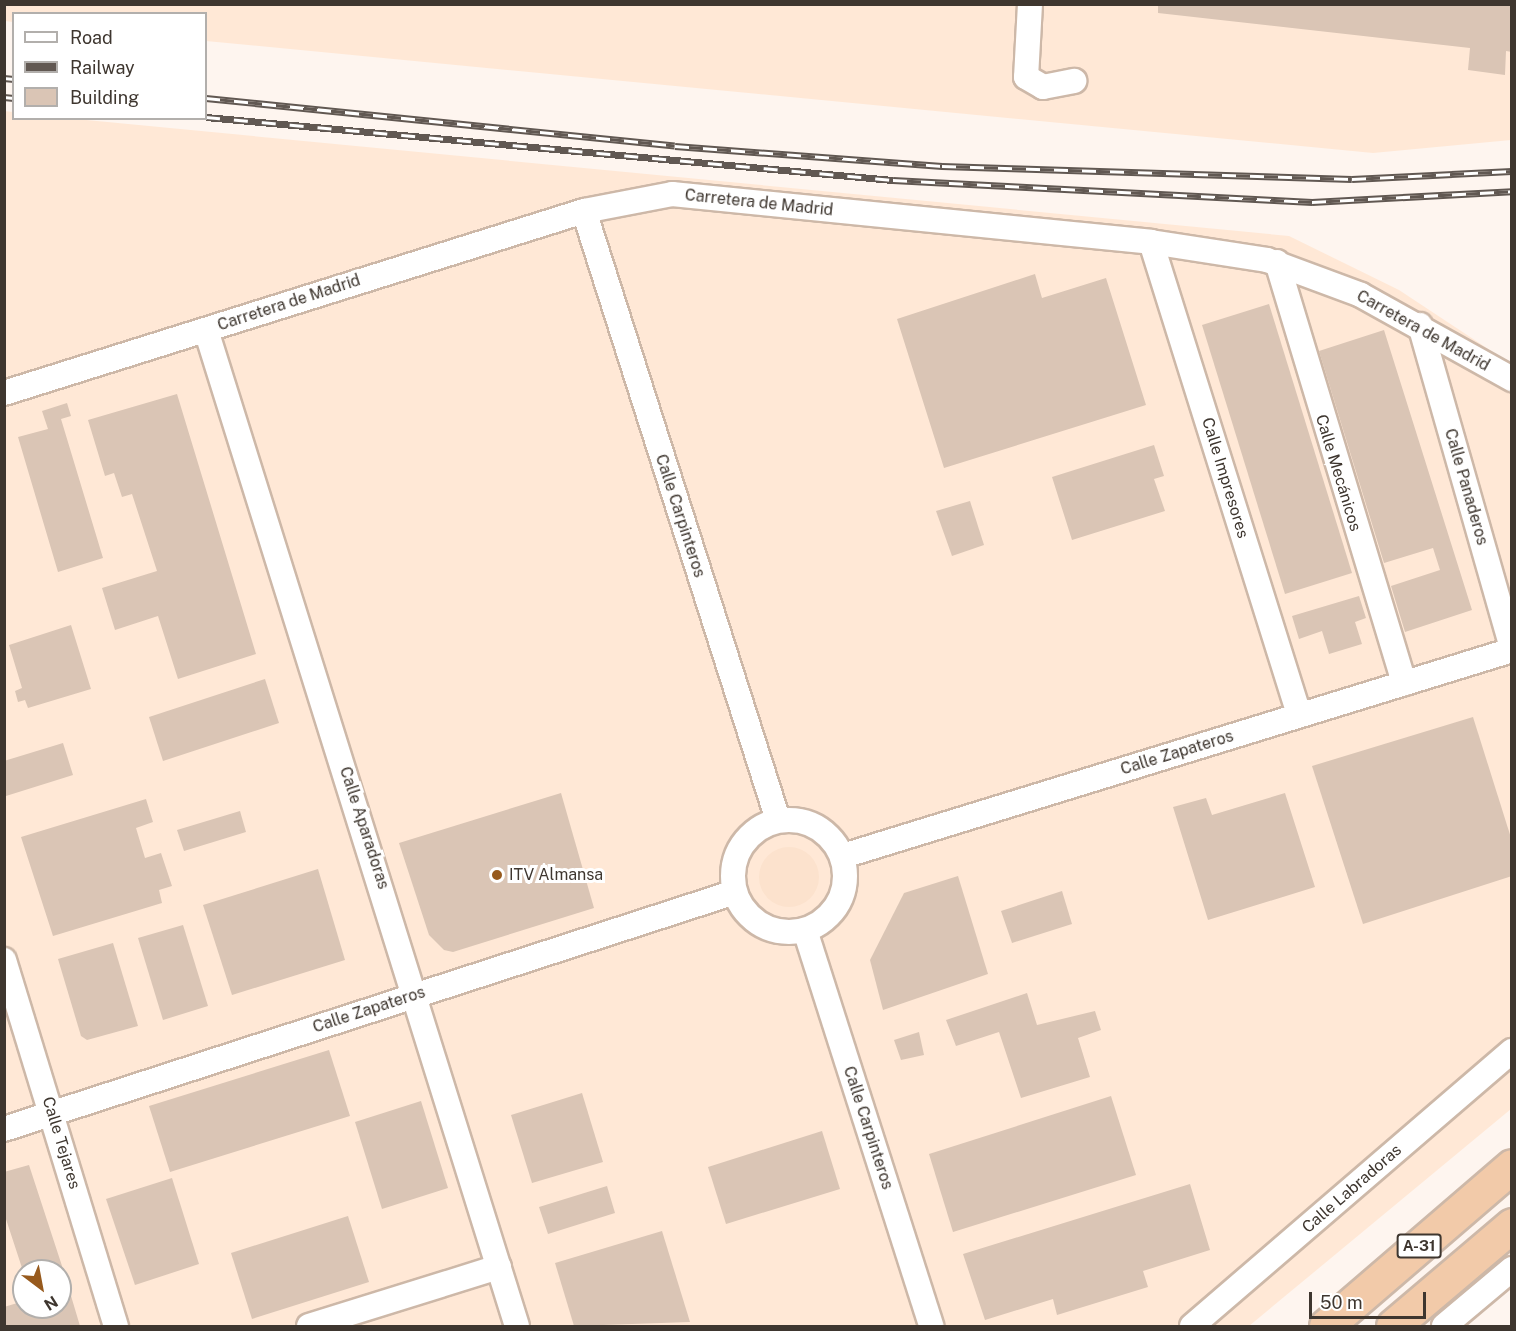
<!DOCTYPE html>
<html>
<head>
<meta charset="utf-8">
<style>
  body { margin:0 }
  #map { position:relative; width:1516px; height:1331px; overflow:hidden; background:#fef5ef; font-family:"Public Sans",sans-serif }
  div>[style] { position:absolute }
  .built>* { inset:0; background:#ffe8d6 }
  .green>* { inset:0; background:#fce2cd }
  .round { border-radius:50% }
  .building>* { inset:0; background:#dac5b5 }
  .roads { filter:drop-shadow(2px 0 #cdb8a8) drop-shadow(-2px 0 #cdb8a8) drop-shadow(0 2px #cdb8a8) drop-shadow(0 -2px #cdb8a8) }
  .minor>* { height:24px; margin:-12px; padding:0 12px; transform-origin:12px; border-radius:12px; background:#fff }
  .minor>.ring { margin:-12px; padding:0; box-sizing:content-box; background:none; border:24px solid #fff; border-radius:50% }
  .highway>* { height:33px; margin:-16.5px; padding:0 16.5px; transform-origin:16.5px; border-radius:16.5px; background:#f2caa9 }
  .rail>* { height:7px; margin-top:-3.5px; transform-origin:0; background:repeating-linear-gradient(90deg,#fff 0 14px,#615852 0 28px); box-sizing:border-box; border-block:2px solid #615852 }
  .dots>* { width:16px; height:16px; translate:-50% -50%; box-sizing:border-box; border:3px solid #fff; border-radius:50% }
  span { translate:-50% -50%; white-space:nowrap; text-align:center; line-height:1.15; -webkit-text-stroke:6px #fff; paint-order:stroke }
  .shield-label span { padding:2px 4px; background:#fff; border:2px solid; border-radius:4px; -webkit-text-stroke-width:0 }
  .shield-label { font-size:15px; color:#3e362f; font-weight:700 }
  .street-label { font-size:16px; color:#3e362f }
  .poi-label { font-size:16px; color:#3e362f }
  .left { translate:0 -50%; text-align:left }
  .frame { position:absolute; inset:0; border:6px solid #3e362f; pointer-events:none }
  .legend { position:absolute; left:12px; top:12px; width:195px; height:108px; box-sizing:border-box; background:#fff; border:2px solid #b2afac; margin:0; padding:8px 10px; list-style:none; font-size:18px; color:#3e362f }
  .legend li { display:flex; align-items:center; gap:12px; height:30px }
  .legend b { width:30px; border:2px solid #b2afac }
  .north { position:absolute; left:12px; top:1259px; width:60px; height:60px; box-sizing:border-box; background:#fff; border:2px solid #b2afac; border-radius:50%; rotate:148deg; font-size:16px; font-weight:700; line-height:24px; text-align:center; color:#3e362f }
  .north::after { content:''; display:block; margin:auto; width:21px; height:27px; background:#975a1d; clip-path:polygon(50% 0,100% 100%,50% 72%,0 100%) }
  .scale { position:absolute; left:1309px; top:1292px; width:117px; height:27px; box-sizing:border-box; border:3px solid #3e362f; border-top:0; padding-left:8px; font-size:18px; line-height:21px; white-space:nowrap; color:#3e362f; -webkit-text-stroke:4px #fff; paint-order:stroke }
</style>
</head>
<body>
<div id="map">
  <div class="built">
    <i style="clip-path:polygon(4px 5px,1511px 5px,1511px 140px,1373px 153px,206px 41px,206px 14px,14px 14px,13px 22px,5px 21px)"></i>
    <i style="clip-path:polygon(evenodd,4px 111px,13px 112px,14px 118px,76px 119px,1289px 236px,1399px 290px,1511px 364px,1511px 1109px,1249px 1326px,5px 1326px,4px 111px,24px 1271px,60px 1271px,60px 1307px,24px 1307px,24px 1271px)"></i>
  </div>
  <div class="green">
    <i class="round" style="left:759px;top:847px;width:60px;height:60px"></i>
  </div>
  <div class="building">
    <i style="clip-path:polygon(1158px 4px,1512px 4px,1512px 52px,1506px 51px,1505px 75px,1468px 70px,1470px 48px,1158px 13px)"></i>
    <i style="clip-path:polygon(1035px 274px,1042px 298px,1106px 278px,1146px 405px,944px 468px,897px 319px)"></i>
    <i style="clip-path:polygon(1269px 304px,1352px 573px,1285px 594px,1202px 325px)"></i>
    <i style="clip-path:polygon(1384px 330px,1472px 610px,1405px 632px,1391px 586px,1440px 570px,1433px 548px,1384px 563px,1319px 351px)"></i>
    <i style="clip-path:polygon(177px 394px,256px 654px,178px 679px,158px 616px,115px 630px,102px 588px,157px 571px,132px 494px,122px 497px,114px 473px,105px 476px,88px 420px)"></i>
    <i style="clip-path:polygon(67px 403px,71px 416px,61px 419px,103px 558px,58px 572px,18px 437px,48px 429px,42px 411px)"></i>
    <i style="clip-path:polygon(1154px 445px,1164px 476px,1154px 479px,1165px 511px,1072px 540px,1052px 477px)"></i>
    <i style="clip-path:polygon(970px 501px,984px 545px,952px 556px,936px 511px)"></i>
    <i style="clip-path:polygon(1359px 596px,1366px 618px,1355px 622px,1362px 644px,1329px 654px,1322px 631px,1299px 639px,1292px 616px)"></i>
    <i style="clip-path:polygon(71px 625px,91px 689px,28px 708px,25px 700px,18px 702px,15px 691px,22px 688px,9px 645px)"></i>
    <i style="clip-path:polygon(265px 679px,279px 723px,163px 761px,149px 717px)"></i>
    <i style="clip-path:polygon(1473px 717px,1512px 841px,1512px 876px,1363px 924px,1312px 766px)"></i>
    <i style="clip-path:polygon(63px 743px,73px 775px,6px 796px,4px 761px)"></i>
    <i style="clip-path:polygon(561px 793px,594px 908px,453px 952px,444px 950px,429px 935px,399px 843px)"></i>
    <i style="clip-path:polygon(1285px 793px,1315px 887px,1208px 920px,1173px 807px,1206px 798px,1212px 815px)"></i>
    <i style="clip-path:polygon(146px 799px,153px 822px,136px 828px,145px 858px,161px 853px,172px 886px,159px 890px,162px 903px,53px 936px,21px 837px)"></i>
    <i style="clip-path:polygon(240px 811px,246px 832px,184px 851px,177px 830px)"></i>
    <i style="clip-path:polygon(318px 869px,345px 960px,232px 995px,203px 905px)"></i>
    <i style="clip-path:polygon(958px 876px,988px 974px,883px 1010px,870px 960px,904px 893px)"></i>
    <i style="clip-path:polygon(1062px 891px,1072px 924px,1012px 943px,1001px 911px)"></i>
    <i style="clip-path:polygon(183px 925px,208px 1006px,163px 1020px,138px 938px)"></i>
    <i style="clip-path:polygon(113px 943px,138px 1026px,87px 1040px,81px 1036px,58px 959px)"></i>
    <i style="clip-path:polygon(1027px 993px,1037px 1025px,1095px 1011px,1101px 1030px,1078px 1038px,1090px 1077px,1021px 1098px,999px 1032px,956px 1046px,946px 1020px)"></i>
    <i style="clip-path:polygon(919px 1032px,924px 1055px,901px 1060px,894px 1040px)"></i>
    <i style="clip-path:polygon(329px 1050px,350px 1116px,170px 1172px,149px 1106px)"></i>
    <i style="clip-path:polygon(582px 1093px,603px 1162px,532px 1183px,511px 1115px)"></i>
    <i style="clip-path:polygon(1111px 1096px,1136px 1175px,953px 1232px,929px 1154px)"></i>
    <i style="clip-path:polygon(421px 1101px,448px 1188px,382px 1209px,355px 1122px)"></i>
    <i style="clip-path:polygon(822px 1131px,840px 1189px,726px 1224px,708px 1167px)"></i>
    <i style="clip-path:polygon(29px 1165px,63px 1269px,80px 1326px,4px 1326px,4px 1307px,24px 1301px,24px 1307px,60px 1307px,60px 1271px,23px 1271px,4px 1213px,4px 1172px)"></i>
    <i style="clip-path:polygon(172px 1178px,199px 1264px,135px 1285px,106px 1199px)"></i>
    <i style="clip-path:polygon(1190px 1184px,1210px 1250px,1143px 1271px,1148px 1287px,1057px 1315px,1053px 1299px,985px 1320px,963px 1254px)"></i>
    <i style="clip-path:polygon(607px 1186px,615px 1213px,548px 1234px,539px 1207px)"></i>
    <i style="clip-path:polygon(348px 1216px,369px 1282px,252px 1319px,231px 1253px)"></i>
    <i style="clip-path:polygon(662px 1231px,690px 1322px,574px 1326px,555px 1263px)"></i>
  </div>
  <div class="roads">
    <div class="minor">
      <i style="left:1030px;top:4px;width:73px;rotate:93.1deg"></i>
      <i style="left:1026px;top:77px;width:20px;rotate:30deg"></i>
      <i style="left:1043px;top:87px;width:32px;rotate:-11deg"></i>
      <i style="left:584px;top:211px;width:639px;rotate:72.33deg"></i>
      <i style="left:1151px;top:242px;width:496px;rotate:72.6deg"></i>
      <i style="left:1277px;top:262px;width:440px;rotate:73.2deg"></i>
      <i style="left:1420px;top:325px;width:336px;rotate:74.1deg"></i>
      <i style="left:206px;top:330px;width:1043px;rotate:72.66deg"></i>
      <i style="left:4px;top:393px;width:608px;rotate:-17.42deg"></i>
      <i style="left:584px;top:211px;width:90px;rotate:-10.9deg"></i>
      <i style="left:672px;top:194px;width:481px;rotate:5.7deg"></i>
      <i style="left:1151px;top:242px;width:117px;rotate:8.8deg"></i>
      <i style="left:1267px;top:260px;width:100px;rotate:20.4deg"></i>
      <i style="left:1361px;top:295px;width:173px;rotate:29.1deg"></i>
      <i class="ring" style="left:733px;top:820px;width:88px;height:88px"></i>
      <i style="left:843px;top:856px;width:700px;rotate:-17.11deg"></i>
      <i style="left:805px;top:930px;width:416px;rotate:72.3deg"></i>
      <i style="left:4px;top:960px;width:383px;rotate:73deg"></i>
      <i style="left:4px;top:1129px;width:768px;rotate:-17.96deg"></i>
      <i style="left:309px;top:1326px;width:199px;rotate:-17.3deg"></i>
      <i style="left:1192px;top:1326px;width:422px;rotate:-40.7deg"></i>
      <i style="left:1444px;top:1326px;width:89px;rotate:-40deg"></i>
    </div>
    <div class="highway">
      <i style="left:1326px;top:1326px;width:245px;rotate:-40.7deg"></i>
      <i style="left:1393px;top:1326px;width:156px;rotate:-40.3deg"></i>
    </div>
  </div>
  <div class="rail">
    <i style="left:4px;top:78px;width:10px;rotate:6deg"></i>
    <i style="left:4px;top:97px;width:10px;rotate:6deg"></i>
    <i style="left:206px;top:98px;width:471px;rotate:5.8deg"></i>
    <i style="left:675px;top:146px;width:268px;rotate:4.3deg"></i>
    <i style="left:942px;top:166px;width:410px;rotate:1.8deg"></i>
    <i style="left:1352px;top:179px;width:160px;rotate:-2.9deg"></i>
    <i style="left:206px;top:117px;width:690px;rotate:5.24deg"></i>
    <i style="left:893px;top:180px;width:420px;rotate:3deg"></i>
    <i style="left:1312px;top:202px;width:200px;rotate:-3.1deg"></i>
  </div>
  <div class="dots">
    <i style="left:497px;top:875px;background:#975a1d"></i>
  </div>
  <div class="shield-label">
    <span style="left:1419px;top:1246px">A-31</span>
  </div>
  <div class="street-label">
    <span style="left:759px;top:203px;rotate:6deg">Carretera de Madrid</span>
    <span style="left:289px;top:303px;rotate:-18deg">Carretera de Madrid</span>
    <span style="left:1423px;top:331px;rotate:29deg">Carretera de Madrid</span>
    <span style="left:1338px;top:473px;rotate:73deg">Calle Mecánicos</span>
    <span style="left:1225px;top:478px;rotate:73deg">Calle Impresores</span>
    <span style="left:1466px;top:487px;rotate:74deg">Calle Panaderos</span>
    <span style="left:680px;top:516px;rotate:72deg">Calle Carpinteros</span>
    <span style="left:1177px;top:753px;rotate:-17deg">Calle Zapateros</span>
    <span style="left:364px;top:828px;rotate:72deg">Calle Aparadoras</span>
    <span style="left:369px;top:1010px;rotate:-18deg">Calle Zapateros</span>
    <span style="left:868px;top:1128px;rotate:72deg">Calle Carpinteros</span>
    <span style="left:61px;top:1143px;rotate:73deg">Calle Tejares</span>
    <span style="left:1352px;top:1189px;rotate:-41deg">Calle Labradoras</span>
  </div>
  <div class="poi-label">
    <span class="left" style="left:509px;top:875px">ITV Almansa</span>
  </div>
  <div class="frame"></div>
  <ul class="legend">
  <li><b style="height:8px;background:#fff"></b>Road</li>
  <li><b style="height:8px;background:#615852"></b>Railway</li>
  <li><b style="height:16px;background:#dac5b5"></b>Building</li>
  </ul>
  <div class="north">N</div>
  <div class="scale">50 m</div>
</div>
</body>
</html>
